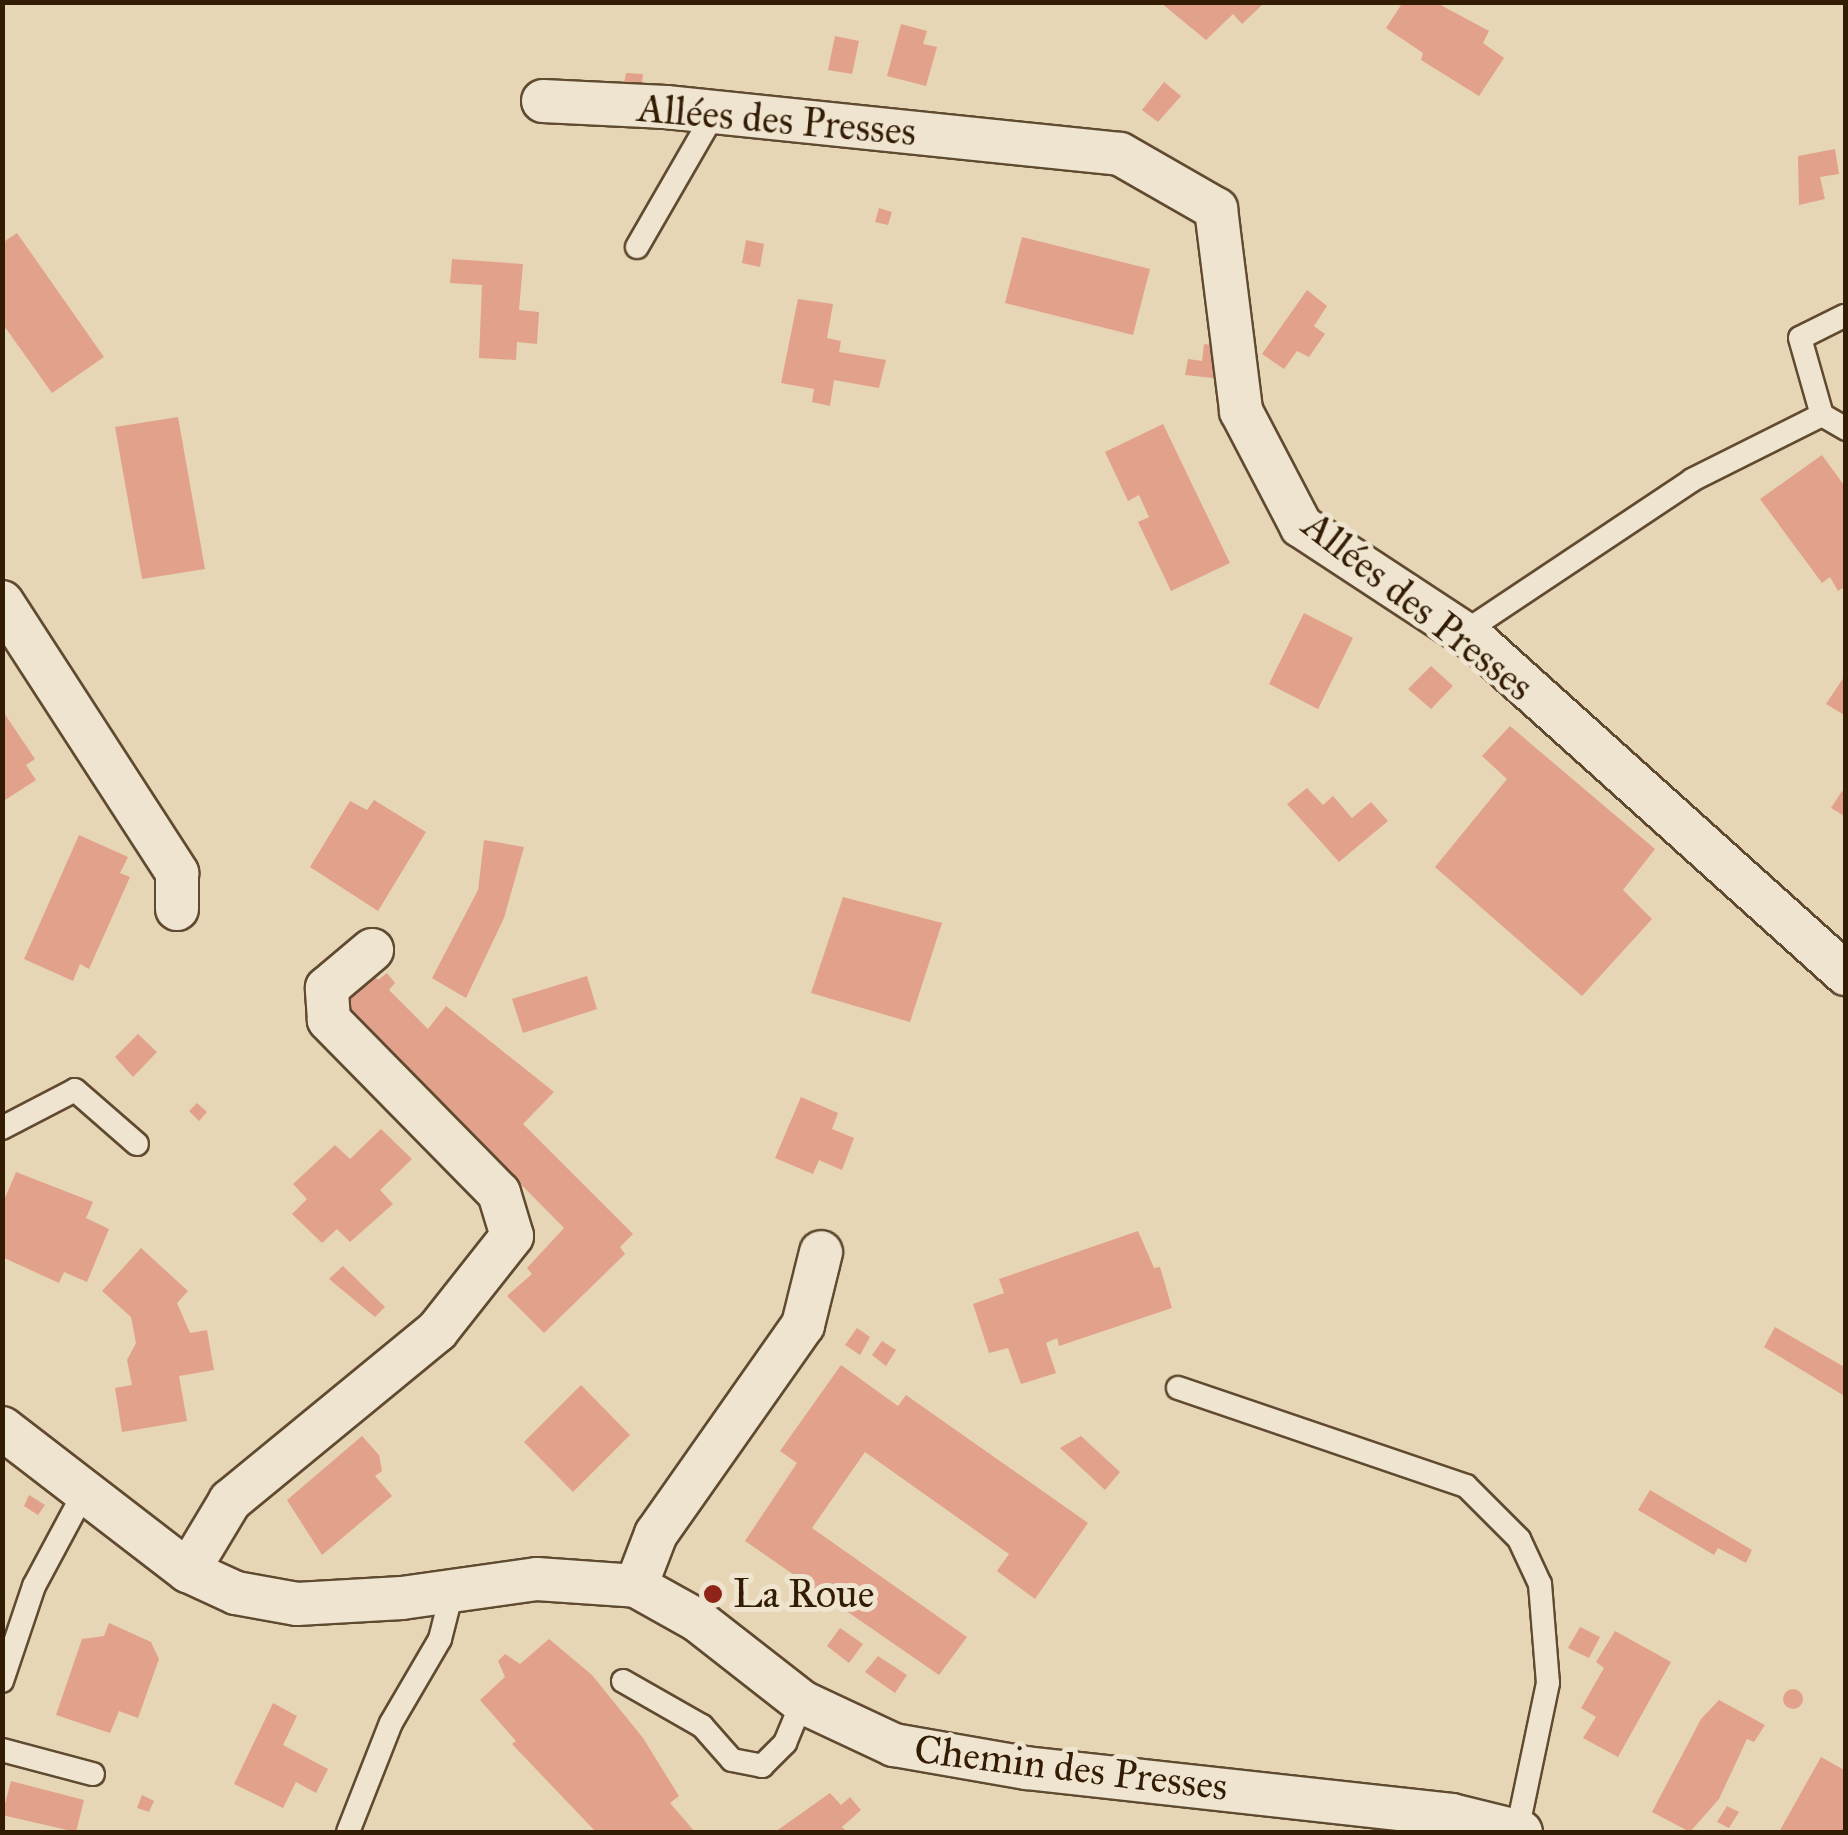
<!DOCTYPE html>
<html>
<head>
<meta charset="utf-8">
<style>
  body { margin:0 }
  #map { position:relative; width:1848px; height:1835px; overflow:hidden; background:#e6d6b5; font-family:"IM FELL Great Primer",serif }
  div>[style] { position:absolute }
  .building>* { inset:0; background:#e2a18b }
  .round { border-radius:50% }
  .roads { filter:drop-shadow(2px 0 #604a30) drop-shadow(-2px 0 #604a30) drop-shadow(0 2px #604a30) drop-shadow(0 -2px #604a30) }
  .lane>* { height:22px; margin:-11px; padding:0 11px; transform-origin:11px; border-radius:11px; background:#efe4cf }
  .street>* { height:42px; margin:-21px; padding:0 21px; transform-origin:21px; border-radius:21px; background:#efe4cf }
  .dots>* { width:28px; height:28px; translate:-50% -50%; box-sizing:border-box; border:5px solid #efe4cf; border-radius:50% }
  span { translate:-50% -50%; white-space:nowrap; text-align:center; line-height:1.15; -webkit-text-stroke:10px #efe4cf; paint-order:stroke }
  .street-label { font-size:40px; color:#331c04 }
  .poi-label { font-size:40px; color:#331c04 }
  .left { translate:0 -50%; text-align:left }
  .frame { position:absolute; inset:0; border:5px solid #331c04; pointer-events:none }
</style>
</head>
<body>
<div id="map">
  <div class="building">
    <i style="clip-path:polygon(1160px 2px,1259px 2px,1262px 5px,1242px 24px,1233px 14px,1206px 40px)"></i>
    <i style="clip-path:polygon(1403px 2px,1435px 2px,1489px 31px,1483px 43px,1504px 58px,1479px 96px,1421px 60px,1423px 53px,1386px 28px)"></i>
    <i style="clip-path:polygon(901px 24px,927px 31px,923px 44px,937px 47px,926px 86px,887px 76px)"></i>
    <i style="clip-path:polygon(835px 36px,859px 41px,852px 74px,828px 70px)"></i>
    <i style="clip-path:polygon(626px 73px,643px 74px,641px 91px,623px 89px)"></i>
    <i style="clip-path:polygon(1164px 82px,1181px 96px,1158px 122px,1142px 110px)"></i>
    <i style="clip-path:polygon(1835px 149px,1839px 174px,1820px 177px,1825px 199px,1799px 205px,1798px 156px)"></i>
    <i style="clip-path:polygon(879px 208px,892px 212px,888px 225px,875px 222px)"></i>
    <i style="clip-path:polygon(17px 233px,104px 357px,52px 393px,2px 323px,2px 243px)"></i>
    <i style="clip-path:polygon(1022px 237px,1150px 269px,1133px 335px,1005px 303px)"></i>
    <i style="clip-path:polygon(746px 240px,764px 244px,760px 267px,742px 263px)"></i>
    <i style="clip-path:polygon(452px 259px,523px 264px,519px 310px,539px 312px,537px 344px,517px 342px,516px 360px,479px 358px,482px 285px,450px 283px)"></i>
    <i style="clip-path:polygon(1307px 290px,1327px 306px,1314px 326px,1325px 334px,1309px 357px,1297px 351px,1284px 369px,1262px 354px)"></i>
    <i style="clip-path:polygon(798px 299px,833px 304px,827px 338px,841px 341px,839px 352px,886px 360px,879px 388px,834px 380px,830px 406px,812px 402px,814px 389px,781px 383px)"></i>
    <i style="clip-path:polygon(1204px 344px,1217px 346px,1213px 378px,1185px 375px,1188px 359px,1202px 361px)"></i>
    <i style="clip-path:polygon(178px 417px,205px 569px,142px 579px,115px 427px)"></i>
    <i style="clip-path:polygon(1163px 424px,1230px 563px,1171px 591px,1138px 522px,1149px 517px,1139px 495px,1128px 501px,1105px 452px)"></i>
    <i style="clip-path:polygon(1822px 455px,1846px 488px,1846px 586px,1838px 591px,1830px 577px,1822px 583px,1760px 499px)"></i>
    <i style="clip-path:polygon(1304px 613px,1353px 638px,1318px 709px,1269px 684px)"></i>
    <i style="clip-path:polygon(1431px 666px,1453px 686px,1431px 709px,1408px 689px)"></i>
    <i style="clip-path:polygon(1846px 674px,1846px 716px,1826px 704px)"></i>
    <i style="clip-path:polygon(2px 710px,35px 759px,26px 765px,36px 780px,2px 802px)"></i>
    <i style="clip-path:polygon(1510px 726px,1655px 849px,1623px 890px,1652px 919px,1582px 996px,1435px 867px,1507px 779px,1482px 756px)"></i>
    <i style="clip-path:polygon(1307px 788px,1323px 805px,1333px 796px,1352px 818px,1371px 802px,1388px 821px,1339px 862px,1287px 804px)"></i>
    <i style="clip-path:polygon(1842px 791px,1846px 793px,1846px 817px,1831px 808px)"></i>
    <i style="clip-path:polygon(374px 800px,426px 832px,378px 911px,310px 867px,350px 801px,367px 810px)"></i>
    <i style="clip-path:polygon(79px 835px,128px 857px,120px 873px,130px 877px,89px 969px,80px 964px,73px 981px,24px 959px)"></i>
    <i style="clip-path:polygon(484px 840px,524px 847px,504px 918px,466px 998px,432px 978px,478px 890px)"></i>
    <i style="clip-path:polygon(843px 897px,942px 923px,910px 1022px,811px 993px)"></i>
    <i style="clip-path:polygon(387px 973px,395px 983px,389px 990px,428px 1029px,446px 1006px,554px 1092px,523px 1124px,633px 1234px,620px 1247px,625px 1254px,544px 1333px,507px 1296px,532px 1274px,527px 1268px,564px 1228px,343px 1004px,374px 975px,378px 980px)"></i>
    <i style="clip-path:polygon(587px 976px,597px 1009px,523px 1033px,512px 999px)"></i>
    <i style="clip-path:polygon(138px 1034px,157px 1052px,133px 1077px,115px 1057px)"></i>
    <i style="clip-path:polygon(801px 1097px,838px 1113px,832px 1129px,854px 1138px,842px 1170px,819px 1160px,813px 1174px,775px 1158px)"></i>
    <i style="clip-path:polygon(197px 1103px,207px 1112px,199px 1121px,189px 1111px)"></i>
    <i style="clip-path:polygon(381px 1129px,412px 1159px,380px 1190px,393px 1204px,350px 1242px,337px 1229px,322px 1243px,292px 1214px,307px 1199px,293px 1184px,335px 1145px,350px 1159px)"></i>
    <i style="clip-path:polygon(16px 1172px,93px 1202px,86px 1218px,109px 1229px,87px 1282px,64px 1272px,59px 1283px,2px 1257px,2px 1205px)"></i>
    <i style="clip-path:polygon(1138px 1231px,1154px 1268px,1160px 1267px,1172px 1308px,1059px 1346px,1057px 1338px,1046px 1343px,1056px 1373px,1021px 1384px,1008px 1348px,989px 1353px,973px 1304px,1004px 1293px,999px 1279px)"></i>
    <i style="clip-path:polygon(141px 1248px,188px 1291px,177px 1303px,190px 1333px,207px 1330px,214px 1370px,179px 1376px,187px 1421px,122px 1432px,115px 1388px,132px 1385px,127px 1360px,136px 1343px,131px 1317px,102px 1291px)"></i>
    <i style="clip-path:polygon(343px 1266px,385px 1307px,375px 1317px,329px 1279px)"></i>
    <i style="clip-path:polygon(1775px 1327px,1846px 1368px,1846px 1397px,1764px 1347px)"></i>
    <i style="clip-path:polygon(857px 1328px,870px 1337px,860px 1355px,845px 1345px)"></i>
    <i style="clip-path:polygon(882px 1341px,896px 1350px,886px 1366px,872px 1355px)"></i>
    <i style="clip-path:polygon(841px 1365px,898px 1406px,906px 1395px,1088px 1523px,1035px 1599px,997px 1571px,1009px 1554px,865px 1452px,812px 1528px,967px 1637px,939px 1675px,745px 1541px,797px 1463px,780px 1451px)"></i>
    <i style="clip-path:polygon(581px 1385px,630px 1435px,573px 1492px,524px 1442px)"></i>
    <i style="clip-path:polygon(362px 1436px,379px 1455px,382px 1471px,375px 1476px,392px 1496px,322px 1555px,287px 1500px)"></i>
    <i style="clip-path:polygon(1081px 1436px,1120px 1472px,1105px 1490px,1060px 1448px)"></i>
    <i style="clip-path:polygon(1650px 1490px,1752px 1550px,1746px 1563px,1718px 1548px,1714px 1555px,1638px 1510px)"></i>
    <i style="clip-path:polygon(29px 1495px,45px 1505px,38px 1515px,24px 1506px)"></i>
    <i style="clip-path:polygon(109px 1623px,151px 1642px,159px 1659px,138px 1718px,119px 1711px,110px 1733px,56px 1715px,82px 1639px,104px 1636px)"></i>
    <i style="clip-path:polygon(1580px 1627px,1600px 1637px,1589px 1658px,1568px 1648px)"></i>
    <i style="clip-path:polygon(840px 1628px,863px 1644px,849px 1663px,827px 1646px)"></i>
    <i style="clip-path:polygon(1615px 1631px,1671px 1662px,1618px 1757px,1583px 1738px,1596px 1717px,1581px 1708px,1604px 1668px,1596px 1662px)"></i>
    <i style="clip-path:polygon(549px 1639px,592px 1675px,643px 1738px,679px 1796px,670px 1803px,695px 1832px,596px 1832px,512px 1744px,516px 1741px,480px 1700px,505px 1677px,498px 1661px,505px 1654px,520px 1664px)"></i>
    <i style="clip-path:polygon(878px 1656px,907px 1675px,895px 1693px,865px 1672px)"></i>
    <i class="round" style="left:1783px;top:1689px;width:20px;height:20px"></i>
    <i style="clip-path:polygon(1719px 1700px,1765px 1725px,1754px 1742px,1747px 1739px,1719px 1799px,1690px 1832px,1652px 1812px,1701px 1719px)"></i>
    <i style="clip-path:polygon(273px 1703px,297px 1716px,283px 1745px,328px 1769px,316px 1793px,296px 1782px,283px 1808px,234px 1784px)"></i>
    <i style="clip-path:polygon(1821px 1757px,1846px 1771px,1846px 1832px,1779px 1832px)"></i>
    <i style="clip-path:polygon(11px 1781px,84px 1800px,76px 1832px,2px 1815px)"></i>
    <i style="clip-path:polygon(830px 1793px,841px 1805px,850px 1797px,861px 1810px,842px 1827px,847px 1832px,775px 1832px)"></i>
    <i style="clip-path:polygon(142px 1795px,154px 1801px,149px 1812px,137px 1808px)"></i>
    <i style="clip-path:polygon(1727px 1806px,1739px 1812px,1729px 1828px,1717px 1822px)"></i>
  </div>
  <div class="roads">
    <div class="lane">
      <i style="left:637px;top:247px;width:156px;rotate:-60deg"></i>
      <i style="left:1844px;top:316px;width:49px;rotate:153.4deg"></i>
      <i style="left:1800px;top:338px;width:80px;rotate:74.1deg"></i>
      <i style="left:1822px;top:415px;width:28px;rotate:30deg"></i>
      <i style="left:1463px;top:633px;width:275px;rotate:-33.7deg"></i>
      <i style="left:1692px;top:480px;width:145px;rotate:-26.6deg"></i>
      <i style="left:2px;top:1128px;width:82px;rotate:-27.5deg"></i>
      <i style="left:75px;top:1090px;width:82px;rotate:41.1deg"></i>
      <i style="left:1178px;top:1388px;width:304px;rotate:18.8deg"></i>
      <i style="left:1466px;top:1486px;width:75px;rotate:45deg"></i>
      <i style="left:1519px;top:1539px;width:50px;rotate:65deg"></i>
      <i style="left:1540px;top:1584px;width:99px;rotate:85.4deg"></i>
      <i style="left:1548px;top:1683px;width:151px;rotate:101.8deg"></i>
      <i style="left:2px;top:1681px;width:100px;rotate:-71.4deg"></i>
      <i style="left:34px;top:1586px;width:108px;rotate:-61.8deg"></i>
      <i style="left:623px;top:1681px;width:91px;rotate:29.7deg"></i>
      <i style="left:702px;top:1726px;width:45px;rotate:48.6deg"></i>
      <i style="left:732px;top:1760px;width:31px;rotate:11deg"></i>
      <i style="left:762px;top:1766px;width:33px;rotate:-45deg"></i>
      <i style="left:785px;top:1743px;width:44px;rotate:-67.5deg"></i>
      <i style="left:2px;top:1750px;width:94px;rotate:14.8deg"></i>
      <i style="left:348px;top:1832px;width:117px;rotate:-68.5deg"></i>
      <i style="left:391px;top:1723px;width:97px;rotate:-59.7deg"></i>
      <i style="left:440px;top:1639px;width:49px;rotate:-75.7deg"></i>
    </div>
    <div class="street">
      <i style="left:543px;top:101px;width:123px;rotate:2.8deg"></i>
      <i style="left:666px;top:107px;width:456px;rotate:5.9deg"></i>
      <i style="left:1120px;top:154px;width:111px;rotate:29.8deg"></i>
      <i style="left:1216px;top:209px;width:204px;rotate:82.9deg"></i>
      <i style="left:1241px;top:411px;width:130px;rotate:62.4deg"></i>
      <i style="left:1301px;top:526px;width:209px;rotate:33.3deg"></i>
      <i style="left:1476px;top:641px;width:498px;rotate:42deg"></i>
      <i style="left:2px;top:602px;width:323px;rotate:57.1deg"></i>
      <i style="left:177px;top:873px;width:36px;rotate:90deg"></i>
      <i style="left:2px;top:1428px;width:235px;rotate:37.6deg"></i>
      <i style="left:188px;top:1571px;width:53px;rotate:24.6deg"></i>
      <i style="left:236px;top:1593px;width:62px;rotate:10.2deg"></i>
      <i style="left:297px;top:1604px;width:105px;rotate:-3.3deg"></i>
      <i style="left:402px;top:1598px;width:136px;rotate:-8deg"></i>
      <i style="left:537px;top:1579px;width:99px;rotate:4deg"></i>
      <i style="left:636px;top:1586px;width:70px;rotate:29.1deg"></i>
      <i style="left:697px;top:1620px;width:133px;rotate:38deg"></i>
      <i style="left:802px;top:1702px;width:102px;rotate:25.1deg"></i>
      <i style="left:894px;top:1745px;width:134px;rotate:9.9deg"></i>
      <i style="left:1026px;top:1768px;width:428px;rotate:6.3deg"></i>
      <i style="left:1451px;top:1815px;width:72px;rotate:13.7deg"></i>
      <i style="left:188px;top:1571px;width:82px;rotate:-59deg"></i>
      <i style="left:230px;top:1501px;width:268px;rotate:-39.4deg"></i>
      <i style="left:437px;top:1331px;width:121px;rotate:-51.7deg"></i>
      <i style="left:512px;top:1236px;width:45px;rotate:-106.8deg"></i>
      <i style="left:499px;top:1193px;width:243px;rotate:-134.5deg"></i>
      <i style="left:329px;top:1020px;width:32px;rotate:-94deg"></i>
      <i style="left:327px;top:988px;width:59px;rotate:-40.2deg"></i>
      <i style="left:636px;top:1586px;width:56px;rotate:-69deg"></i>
      <i style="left:656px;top:1534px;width:256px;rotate:-54.9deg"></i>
      <i style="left:803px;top:1325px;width:75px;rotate:-76.1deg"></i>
    </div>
  </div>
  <div class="dots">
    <i style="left:713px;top:1594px;background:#8f2418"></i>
  </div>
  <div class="street-label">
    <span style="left:777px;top:120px;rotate:5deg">Allées des Presses</span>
    <span style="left:1418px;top:606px;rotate:38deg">Allées des Presses</span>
    <span style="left:1071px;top:1768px;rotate:7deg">Chemin des Presses</span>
  </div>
  <div class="poi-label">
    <span class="left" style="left:733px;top:1594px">La Roue</span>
  </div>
  <div class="frame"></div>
</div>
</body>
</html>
